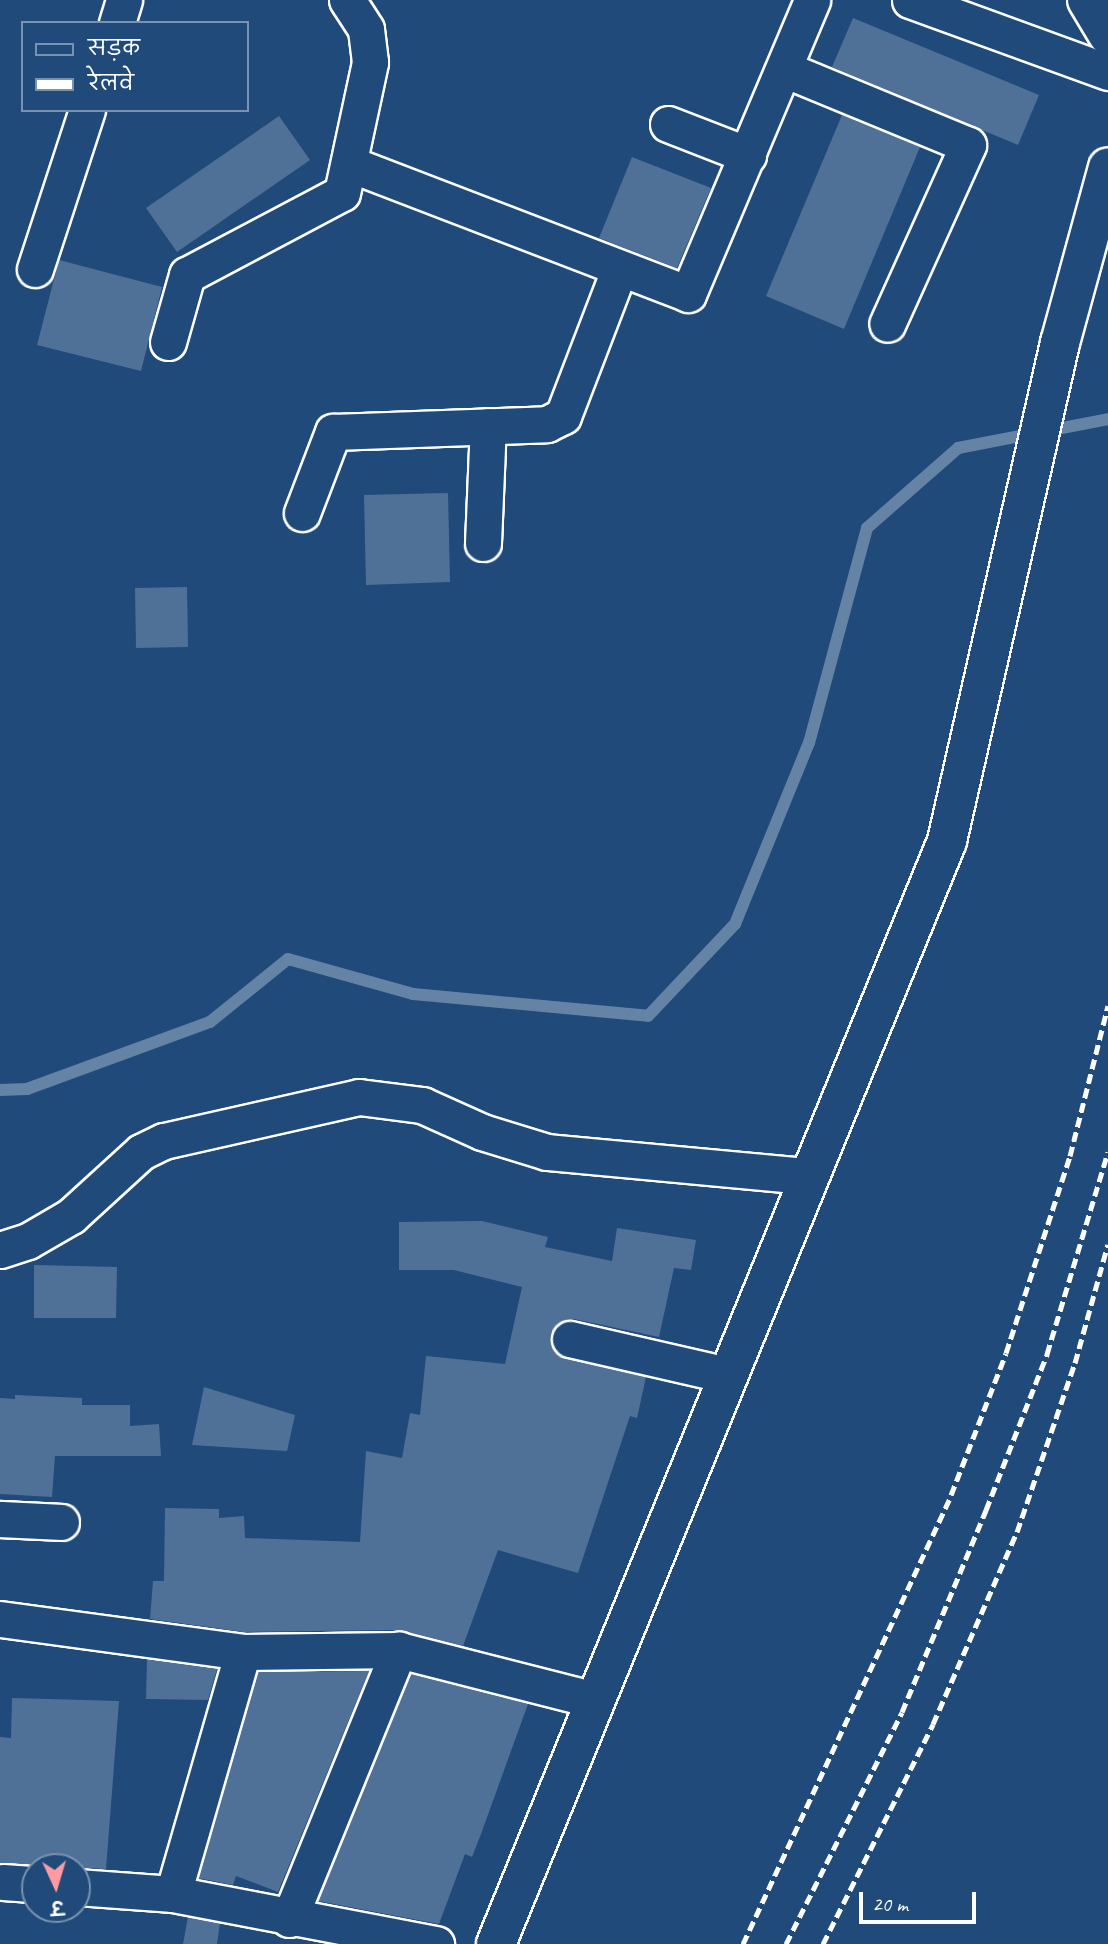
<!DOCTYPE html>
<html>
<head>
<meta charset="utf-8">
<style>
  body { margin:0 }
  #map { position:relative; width:1108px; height:1944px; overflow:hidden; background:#1f4a7a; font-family:Caveat,"Playpen Sans Deva",sans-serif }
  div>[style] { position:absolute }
  .stream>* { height:12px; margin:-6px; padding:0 6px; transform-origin:6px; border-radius:6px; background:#6583a4 }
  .building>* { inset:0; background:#507197 }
  .roads { filter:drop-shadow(2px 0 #fff) drop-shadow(-2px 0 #fff) drop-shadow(0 2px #fff) drop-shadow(0 -2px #fff) }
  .street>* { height:35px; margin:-17.5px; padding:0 17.5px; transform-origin:17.5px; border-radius:17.5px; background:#1f4a7a }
  .secondary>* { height:38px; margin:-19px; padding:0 19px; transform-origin:19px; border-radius:19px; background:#1f4a7a }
  .rail>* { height:5px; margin-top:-2.5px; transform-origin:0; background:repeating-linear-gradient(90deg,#fff 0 10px,transparent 0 15px) }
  span { translate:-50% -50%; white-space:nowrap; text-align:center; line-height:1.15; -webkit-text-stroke:5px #1f4a7a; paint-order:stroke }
  .legend { position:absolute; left:21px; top:21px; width:228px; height:91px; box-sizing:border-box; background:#1f4a7a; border:2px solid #7992af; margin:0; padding:9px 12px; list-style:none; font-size:21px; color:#fff }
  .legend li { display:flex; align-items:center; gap:14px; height:35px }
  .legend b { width:35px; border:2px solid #7992af }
  .north { position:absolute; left:21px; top:1853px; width:70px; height:70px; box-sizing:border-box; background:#1f4a7a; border:2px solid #7992af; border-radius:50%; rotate:176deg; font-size:19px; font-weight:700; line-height:28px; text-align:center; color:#fff }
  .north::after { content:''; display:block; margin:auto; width:24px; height:32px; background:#ff9aa2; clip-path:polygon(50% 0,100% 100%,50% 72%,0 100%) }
  .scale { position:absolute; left:859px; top:1892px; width:117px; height:32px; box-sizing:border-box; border:4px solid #fff; border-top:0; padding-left:9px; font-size:21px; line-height:24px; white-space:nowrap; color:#fff; -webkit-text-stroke:5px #1f4a7a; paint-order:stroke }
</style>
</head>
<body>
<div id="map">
  <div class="stream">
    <i style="left:0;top:1090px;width:27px;rotate:-2deg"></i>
    <i style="left:27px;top:1089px;width:195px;rotate:-20.1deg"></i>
    <i style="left:210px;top:1022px;width:100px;rotate:-38.9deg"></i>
    <i style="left:288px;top:959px;width:130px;rotate:15.6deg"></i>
    <i style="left:413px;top:994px;width:236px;rotate:5.3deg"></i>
    <i style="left:648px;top:1016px;width:127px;rotate:-46.6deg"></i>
    <i style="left:735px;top:924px;width:196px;rotate:-67.8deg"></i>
    <i style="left:809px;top:743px;width:223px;rotate:-74.9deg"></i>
    <i style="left:867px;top:528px;width:121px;rotate:-41.3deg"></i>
    <i style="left:958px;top:448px;width:153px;rotate:-10.9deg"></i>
  </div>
  <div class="building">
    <i style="clip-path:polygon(853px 18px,1039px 95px,1018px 145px,832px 67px)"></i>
    <i style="clip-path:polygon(842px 115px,920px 147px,844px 329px,766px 296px)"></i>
    <i style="clip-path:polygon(279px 116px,310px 160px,177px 252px,146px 208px)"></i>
    <i style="clip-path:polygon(632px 157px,711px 188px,677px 268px,599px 238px)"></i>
    <i style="clip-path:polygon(59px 260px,162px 287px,141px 371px,37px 345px)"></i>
    <i style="clip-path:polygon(448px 493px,450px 582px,366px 585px,364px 495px)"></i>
    <i style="clip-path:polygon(187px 587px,188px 647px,136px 648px,135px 588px)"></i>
    <i style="clip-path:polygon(482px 1221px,548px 1237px,545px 1247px,612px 1261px,617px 1228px,696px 1240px,691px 1270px,674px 1268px,659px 1337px,574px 1319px,556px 1325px,551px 1334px,551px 1346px,565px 1358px,646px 1377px,637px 1418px,630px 1416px,578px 1573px,498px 1550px,463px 1646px,399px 1630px,244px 1632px,150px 1619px,153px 1581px,164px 1581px,165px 1508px,219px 1509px,219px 1518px,244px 1516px,245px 1538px,360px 1542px,366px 1451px,402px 1458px,410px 1413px,420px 1415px,426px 1356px,505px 1364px,522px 1287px,454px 1270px,399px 1270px,399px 1222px)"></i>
    <i style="clip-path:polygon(34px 1265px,117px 1267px,116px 1318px,34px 1318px)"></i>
    <i style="clip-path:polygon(204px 1387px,295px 1415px,287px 1451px,192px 1445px)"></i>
    <i style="clip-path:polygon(15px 1395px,82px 1398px,82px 1405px,130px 1405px,130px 1426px,159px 1424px,161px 1456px,55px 1456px,52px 1497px,0 1494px,0 1398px,15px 1399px)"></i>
    <i style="clip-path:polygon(147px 1659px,217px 1669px,208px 1700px,146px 1699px)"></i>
    <i style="clip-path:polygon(369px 1671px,278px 1892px,236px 1876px,233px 1885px,198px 1878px,258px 1672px)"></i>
    <i style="clip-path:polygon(411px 1674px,528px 1704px,481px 1834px,472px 1857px,465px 1854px,439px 1924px,318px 1901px)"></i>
    <i style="clip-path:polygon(12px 1698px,119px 1701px,106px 1869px,0 1863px,0 1737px,11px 1738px)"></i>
    <i style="clip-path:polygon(188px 1917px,220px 1923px,217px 1944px,183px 1944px)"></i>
  </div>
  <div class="roads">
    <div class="street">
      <i style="left:910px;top:0;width:211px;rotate:20deg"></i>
      <i style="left:117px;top:23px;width:24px;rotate:-73deg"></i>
      <i style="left:784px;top:69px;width:199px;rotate:22.4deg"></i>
      <i style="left:968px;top:145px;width:196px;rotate:114.3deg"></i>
      <i style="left:668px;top:124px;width:86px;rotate:21.2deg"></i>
      <i style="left:350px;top:164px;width:362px;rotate:21deg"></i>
      <i style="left:688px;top:294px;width:319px;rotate:-67.1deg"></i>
      <i style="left:35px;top:269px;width:167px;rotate:-71.9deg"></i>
      <i style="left:168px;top:342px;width:70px;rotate:-74.2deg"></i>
      <i style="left:187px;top:275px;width:175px;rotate:-27.9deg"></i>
      <i style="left:342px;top:193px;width:134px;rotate:-77.9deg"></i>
      <i style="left:370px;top:62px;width:33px;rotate:-97deg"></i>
      <i style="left:366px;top:29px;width:35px;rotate:-123deg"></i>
      <i style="left:302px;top:513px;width:87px;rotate:-69.1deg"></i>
      <i style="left:333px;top:432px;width:214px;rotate:-2.1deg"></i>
      <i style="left:547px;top:424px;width:18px;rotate:-27deg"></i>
      <i style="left:563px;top:416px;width:156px;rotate:-69deg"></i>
      <i style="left:483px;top:543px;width:117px;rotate:-87.6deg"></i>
      <i style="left:0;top:1250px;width:29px;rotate:-18deg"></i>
      <i style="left:28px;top:1241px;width:50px;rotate:-30.2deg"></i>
      <i style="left:71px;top:1216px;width:95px;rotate:-42.4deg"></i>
      <i style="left:141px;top:1152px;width:25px;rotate:-26deg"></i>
      <i style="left:164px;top:1141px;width:200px;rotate:-12.7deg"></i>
      <i style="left:359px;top:1097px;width:64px;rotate:7.2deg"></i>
      <i style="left:422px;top:1105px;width:66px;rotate:24.2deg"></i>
      <i style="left:482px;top:1132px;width:68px;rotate:17.1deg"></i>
      <i style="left:547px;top:1152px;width:261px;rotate:5.3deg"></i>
      <i style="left:570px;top:1339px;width:161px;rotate:12.9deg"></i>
      <i style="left:0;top:1519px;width:61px;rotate:2.8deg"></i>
      <i style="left:0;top:1619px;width:245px;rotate:7.7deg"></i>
      <i style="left:243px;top:1652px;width:156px;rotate:-0.7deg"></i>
      <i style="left:399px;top:1650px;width:202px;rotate:14.3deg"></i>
      <i style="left:3px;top:1882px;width:32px;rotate:4deg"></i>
      <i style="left:77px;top:1887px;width:96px;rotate:4.2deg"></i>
      <i style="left:173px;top:1894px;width:268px;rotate:10.8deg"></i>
      <i style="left:173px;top:1894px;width:252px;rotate:-73.9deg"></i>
      <i style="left:289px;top:1919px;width:291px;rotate:-67.8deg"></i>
    </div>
    <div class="secondary">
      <i style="left:1087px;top:0;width:41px;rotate:59deg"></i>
      <i style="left:496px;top:1944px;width:1192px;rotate:-67.76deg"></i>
      <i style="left:947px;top:841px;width:511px;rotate:-77.22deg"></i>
      <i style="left:1060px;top:343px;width:182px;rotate:-74.7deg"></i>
    </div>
  </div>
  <div class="rail">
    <i style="left:743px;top:1944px;width:495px;rotate:-65.1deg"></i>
    <i style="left:951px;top:1495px;width:152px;rotate:-68.8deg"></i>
    <i style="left:1006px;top:1353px;width:207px;rotate:-72deg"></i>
    <i style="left:1070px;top:1156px;width:155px;rotate:-75.8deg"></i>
    <i style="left:786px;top:1944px;width:259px;rotate:-63.4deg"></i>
    <i style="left:902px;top:1712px;width:219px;rotate:-67.4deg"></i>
    <i style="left:986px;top:1510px;width:168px;rotate:-68.6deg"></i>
    <i style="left:1047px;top:1354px;width:211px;rotate:-73.2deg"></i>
    <i style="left:823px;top:1944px;width:246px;rotate:-63.4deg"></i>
    <i style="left:933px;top:1724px;width:210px;rotate:-66.4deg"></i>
    <i style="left:1017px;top:1532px;width:179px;rotate:-71.1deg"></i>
    <i style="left:1075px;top:1363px;width:123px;rotate:-74.5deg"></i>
  </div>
  <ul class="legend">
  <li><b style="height:9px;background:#1f4a7a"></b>सड़क</li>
  <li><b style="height:9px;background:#fff"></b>रेलवे</li>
  </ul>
  <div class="north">उ</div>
  <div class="scale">20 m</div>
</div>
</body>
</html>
